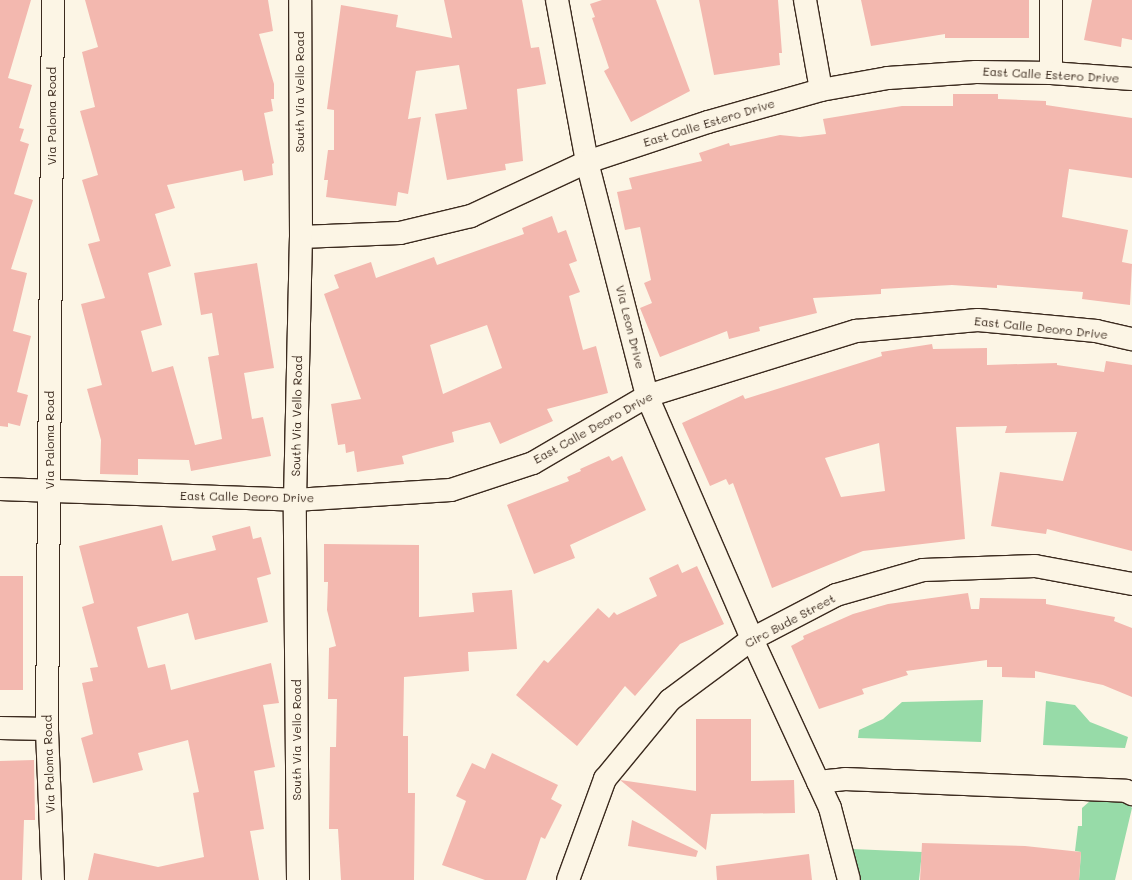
<!DOCTYPE html>
<html>
<head>
<meta charset="utf-8">
<style>
  body { margin:0 }
  #map { position:relative; width:1132px; height:880px; overflow:hidden; background:#fcf5e5; font-family:Mali,sans-serif }
  div>[style] { position:absolute }
  .green>* { inset:0; background:#97dba8 }
  .building>* { inset:0; background:#f3b8af }
  .roads { filter:drop-shadow(1px 0 #3b2a1e) drop-shadow(-1px 0 #3b2a1e) drop-shadow(0 1px #3b2a1e) drop-shadow(0 -1px #3b2a1e) }
  .minor>* { height:22px; margin:-11px; padding:0 11px; transform-origin:11px; border-radius:11px; background:#fcf5e5 }
  span { translate:-50% -50%; white-space:nowrap; text-align:center; line-height:1.15; -webkit-text-stroke:3px #fcf5e5; paint-order:stroke }
  .street-label { font-size:12px; color:#3b2a1e }
</style>
</head>
<body>
<div id="map">
  <div class="green">
    <i style="clip-path:polygon(983px 700px,981px 742px,858px 738px,859px 730px,883px 719px,902px 702px)"></i>
    <i style="clip-path:polygon(1046px 701px,1075px 705px,1090px 722px,1128px 737px,1125px 748px,1043px 745px)"></i>
    <i style="clip-path:polygon(1090px 801px,1127px 802px,1132px 808px,1115px 880px,1079px 880px,1081px 852px,1075px 851px,1078px 826px,1082px 826px,1082px 808px)"></i>
    <i style="clip-path:polygon(852px 849px,922px 852px,919px 880px,859px 880px)"></i>
  </div>
  <div class="building">
    <i style="clip-path:polygon(0 0,31px 0,8px 78px,32px 85px,19px 128px,24px 129px,20px 141px,29px 144px,14px 194px,33px 200px,11px 269px,27px 273px,13px 331px,31px 336px,17px 392px,28px 395px,20px 426px,8px 423px,8px 427px,0 426px)"></i>
    <i style="clip-path:polygon(85px 0,268px 0,273px 31px,259px 34px,274px 84px,274px 99px,271px 99px,273px 111px,264px 113px,274px 163px,272px 164px,273px 175px,244px 181px,242px 170px,167px 185px,175px 208px,155px 214px,171px 266px,148px 273px,162px 325px,141px 331px,152px 372px,173px 366px,195px 445px,222px 439px,208px 357px,219px 355px,212px 313px,201px 315px,194px 273px,257px 263px,274px 368px,244px 373px,252px 419px,263px 417px,271px 456px,191px 471px,189px 460px,138px 459px,138px 475px,100px 474px,101px 440px,87px 389px,102px 385px,81px 304px,105px 298px,88px 244px,100px 241px,82px 180px,98px 175px,80px 111px,95px 107px,82px 52px,98px 47px)"></i>
    <i style="clip-path:polygon(444px 0,522px 0,531px 48px,539px 47px,546px 84px,517px 89px,523px 161px,505px 164px,506px 170px,447px 180px,435px 114px,467px 109px,459px 65px,416px 71px,408px 119px,421px 117px,408px 194px,398px 192px,396px 206px,326px 197px,328px 180px,324px 180px,328px 150px,334px 150px,334px 110px,327px 109px,341px 5px,398px 15px,396px 27px,452px 38px)"></i>
    <i style="clip-path:polygon(602px 0,656px 0,690px 91px,631px 122px,604px 71px,609px 68px,592px 18px,595px 17px,590px 4px)"></i>
    <i style="clip-path:polygon(699px 0,778px 0,782px 53px,779px 53px,780px 65px,714px 75px)"></i>
    <i style="clip-path:polygon(861px 0,1029px 0,1029px 38px,945px 38px,945px 34px,871px 46px)"></i>
    <i style="clip-path:polygon(1092px 0,1132px 0,1132px 40px,1122px 38px,1121px 47px,1084px 40px)"></i>
    <i style="clip-path:polygon(953px 94px,998px 94px,998px 99px,1046px 101px,1046px 105px,1132px 118px,1132px 178px,1069px 169px,1062px 217px,1128px 230px,1122px 262px,1132px 264px,1130px 305px,1082px 299px,1083px 292px,997px 285px,997px 288px,952px 285px,881px 289px,881px 294px,813px 298px,817px 313px,759px 327px,760px 331px,729px 339px,727px 331px,660px 357px,640px 308px,652px 303px,644px 283px,651px 280px,640px 227px,625px 230px,617px 192px,632px 189px,629px 178px,702px 161px,699px 153px,729px 143px,730px 146px,780px 135px,800px 137px,826px 134px,823px 119px,902px 106px,953px 106px)"></i>
    <i style="clip-path:polygon(evenodd,552px 216px,558px 233px,566px 230px,577px 261px,569px 264px,580px 292px,569px 296px,583px 350px,596px 346px,608px 393px,547px 409px,553px 421px,500px 444px,490px 422px,452px 432px,454px 442px,402px 456px,404px 464px,357px 472px,354px 451px,346px 453px,345px 444px,338px 445px,331px 404px,361px 399px,324px 294px,339px 288px,334px 275px,371px 262px,376px 278px,434px 257px,437px 265px,524px 234px,522px 228px,552px 216px,487px 325px,502px 368px,443px 394px,430px 345px,487px 325px)"></i>
    <i style="clip-path:polygon(evenodd,932px 344px,933px 349px,987px 348px,987px 365px,1057px 363px,1057px 365px,1104px 372px,1106px 361px,1132px 365px,1132px 551px,1047px 529px,1046px 534px,991px 526px,1000px 472px,1063px 481px,1077px 432px,1005px 433px,1007px 426px,956px 427px,965px 539px,863px 551px,772px 588px,733px 483px,729px 485px,726px 479px,710px 486px,682px 423px,743px 395px,745px 399px,882px 356px,881px 352px,932px 344px,879px 443px,885px 491px,841px 497px,825px 458px,879px 443px)"></i>
    <i style="clip-path:polygon(609px 456px,612px 461px,622px 456px,646px 510px,570px 545px,575px 558px,534px 574px,507px 505px,569px 481px,567px 477px,581px 471px,580px 469px)"></i>
    <i style="clip-path:polygon(162px 525px,172px 561px,216px 550px,212px 536px,250px 526px,253px 539px,261px 537px,271px 574px,257px 578px,268px 622px,195px 640px,188px 613px,137px 627px,148px 668px,165px 664px,171px 690px,271px 663px,279px 703px,263px 705px,275px 767px,254px 771px,264px 829px,250px 831px,259px 880px,88px 880px,94px 853px,158px 867px,204px 857px,193px 793px,199px 792px,188px 740px,138px 753px,143px 770px,93px 783px,81px 738px,93px 734px,82px 683px,93px 681px,90px 668px,98px 667px,82px 607px,94px 603px,79px 546px)"></i>
    <i style="clip-path:polygon(324px 544px,419px 545px,419px 617px,474px 612px,472px 593px,512px 590px,517px 649px,468px 652px,469px 671px,404px 677px,403px 736px,408px 736px,408px 793px,415px 793px,414px 880px,341px 880px,338px 829px,329px 829px,330px 747px,336px 747px,337px 699px,328px 699px,329px 648px,336px 646px,327px 610px,328px 582px,324px 582px)"></i>
    <i style="clip-path:polygon(678px 564px,682px 573px,697px 566px,724px 624px,680px 644px,635px 696px,625px 686px,577px 746px,516px 695px,544px 660px,548px 663px,598px 608px,609px 618px,614px 612px,617px 615px,657px 596px,649px 578px)"></i>
    <i style="clip-path:polygon(0 576px,23px 576px,23px 690px,0 690px)"></i>
    <i style="clip-path:polygon(968px 593px,971px 609px,979px 609px,980px 598px,1046px 599px,1046px 604px,1115px 617px,1114px 621px,1132px 628px,1132px 697px,1103px 685px,1035px 671px,1035px 678px,1002px 677px,1002px 667px,987px 667px,987px 660px,906px 671px,908px 675px,862px 689px,864px 694px,819px 709px,791px 646px,804px 639px,803px 636px,853px 614px,888px 604px)"></i>
    <i style="clip-path:polygon(696px 719px,751px 719px,751px 781px,794px 780px,795px 813px,711px 814px,706px 850px,620px 780px,696px 791px)"></i>
    <i style="clip-path:polygon(492px 753px,558px 785px,551px 799px,562px 805px,545px 839px,541px 837px,526px 880px,485px 880px,442px 865px,466px 801px,456px 796px,472px 763px,485px 769px)"></i>
    <i style="clip-path:polygon(34px 760px,35px 820px,24px 820px,22px 880px,0 880px,0 761px)"></i>
    <i style="clip-path:polygon(632px 820px,698px 851px,696px 857px,628px 846px)"></i>
    <i style="clip-path:polygon(922px 843px,1025px 846px,1081px 852px,1079px 880px,920px 880px)"></i>
    <i style="clip-path:polygon(809px 854px,812px 880px,717px 880px,716px 866px)"></i>
  </div>
  <div class="roads">
    <div class="minor">
      <i style="left:557px;top:0;width:165px;rotate:79.5deg"></i>
      <i style="left:587px;top:162px;width:242px;rotate:75.6deg"></i>
      <i style="left:647px;top:396px;width:265px;rotate:66.6deg"></i>
      <i style="left:752px;top:639px;width:186px;rotate:65.2deg"></i>
      <i style="left:830px;top:808px;width:74px;rotate:75.2deg"></i>
      <i style="left:805px;top:0;width:91px;rotate:79.9deg"></i>
      <i style="left:1051px;top:0;width:73px;rotate:90deg"></i>
      <i style="left:301px;top:237px;width:99px;rotate:-2.3deg"></i>
      <i style="left:400px;top:233px;width:73px;rotate:-13.5deg"></i>
      <i style="left:471px;top:216px;width:128px;rotate:-25deg"></i>
      <i style="left:587px;top:162px;width:127px;rotate:-18.3deg"></i>
      <i style="left:708px;top:122px;width:117px;rotate:-15.8deg"></i>
      <i style="left:821px;top:90px;width:68px;rotate:-10.2deg"></i>
      <i style="left:888px;top:78px;width:88px;rotate:-3.9deg"></i>
      <i style="left:976px;top:72px;width:75px;rotate:0.8deg"></i>
      <i style="left:1051px;top:73px;width:81px;rotate:4.2deg"></i>
      <i style="left:0;top:489px;width:295px;rotate:2.1deg"></i>
      <i style="left:295px;top:500px;width:156px;rotate:-3.7deg"></i>
      <i style="left:451px;top:490px;width:86px;rotate:-18.2deg"></i>
      <i style="left:533px;top:463px;width:132px;rotate:-30.4deg"></i>
      <i style="left:647px;top:396px;width:219px;rotate:-17.3deg"></i>
      <i style="left:856px;top:331px;width:122px;rotate:-5.2deg"></i>
      <i style="left:978px;top:320px;width:119px;rotate:5.3deg"></i>
      <i style="left:1096px;top:331px;width:37px;rotate:13deg"></i>
      <i style="left:0;top:728px;width:47px;rotate:1.2deg"></i>
      <i style="left:818px;top:782px;width:27px;rotate:-6deg"></i>
      <i style="left:845px;top:779px;width:281px;rotate:2.4deg"></i>
      <i style="left:1126px;top:791px;width:7px;rotate:27deg"></i>
      <i style="left:53px;top:880px;width:151px;rotate:-92.3deg"></i>
      <i style="left:47px;top:729px;width:729px;rotate:-89.53deg"></i>
      <i style="left:298px;top:880px;width:380px;rotate:-90.5deg"></i>
      <i style="left:295px;top:500px;width:263px;rotate:-88.7deg"></i>
      <i style="left:301px;top:237px;width:237px;rotate:-90.2deg"></i>
      <i style="left:568px;top:880px;width:108px;rotate:-69.9deg"></i>
      <i style="left:605px;top:779px;width:102px;rotate:-50.6deg"></i>
      <i style="left:670px;top:700px;width:102px;rotate:-36.6deg"></i>
      <i style="left:752px;top:639px;width:95px;rotate:-27.6deg"></i>
      <i style="left:836px;top:595px;width:91px;rotate:-16deg"></i>
      <i style="left:923px;top:570px;width:112px;rotate:-2deg"></i>
      <i style="left:1035px;top:566px;width:99px;rotate:10.5deg"></i>
    </div>
  </div>
  <div class="street-label">
    <span style="left:1051px;top:75px;rotate:3deg">East Calle Estero Drive</span>
    <span style="left:300px;top:92px;rotate:-90deg">South Via Vello Road</span>
    <span style="left:52px;top:116px;rotate:-90deg">Via Paloma Road</span>
    <span style="left:709px;top:123px;rotate:-17deg">East Calle Estero Drive</span>
    <span style="left:630px;top:327px;rotate:76deg">Via Leon Drive</span>
    <span style="left:1041px;top:328px;rotate:6deg">East Calle Deoro Drive</span>
    <span style="left:297px;top:416px;rotate:-89deg">South Via Vello Road</span>
    <span style="left:593px;top:428px;rotate:-29deg">East Calle Deoro Drive</span>
    <span style="left:50px;top:440px;rotate:-90deg">Via Paloma Road</span>
    <span style="left:247px;top:497px;rotate:1deg">East Calle Deoro Drive</span>
    <span style="left:790px;top:621px;rotate:-28deg">Circ Bude Street</span>
    <span style="left:297px;top:740px;rotate:-90deg">South Via Vello Road</span>
    <span style="left:49px;top:764px;rotate:-92deg">Via Paloma Road</span>
  </div>
</div>
</body>
</html>
